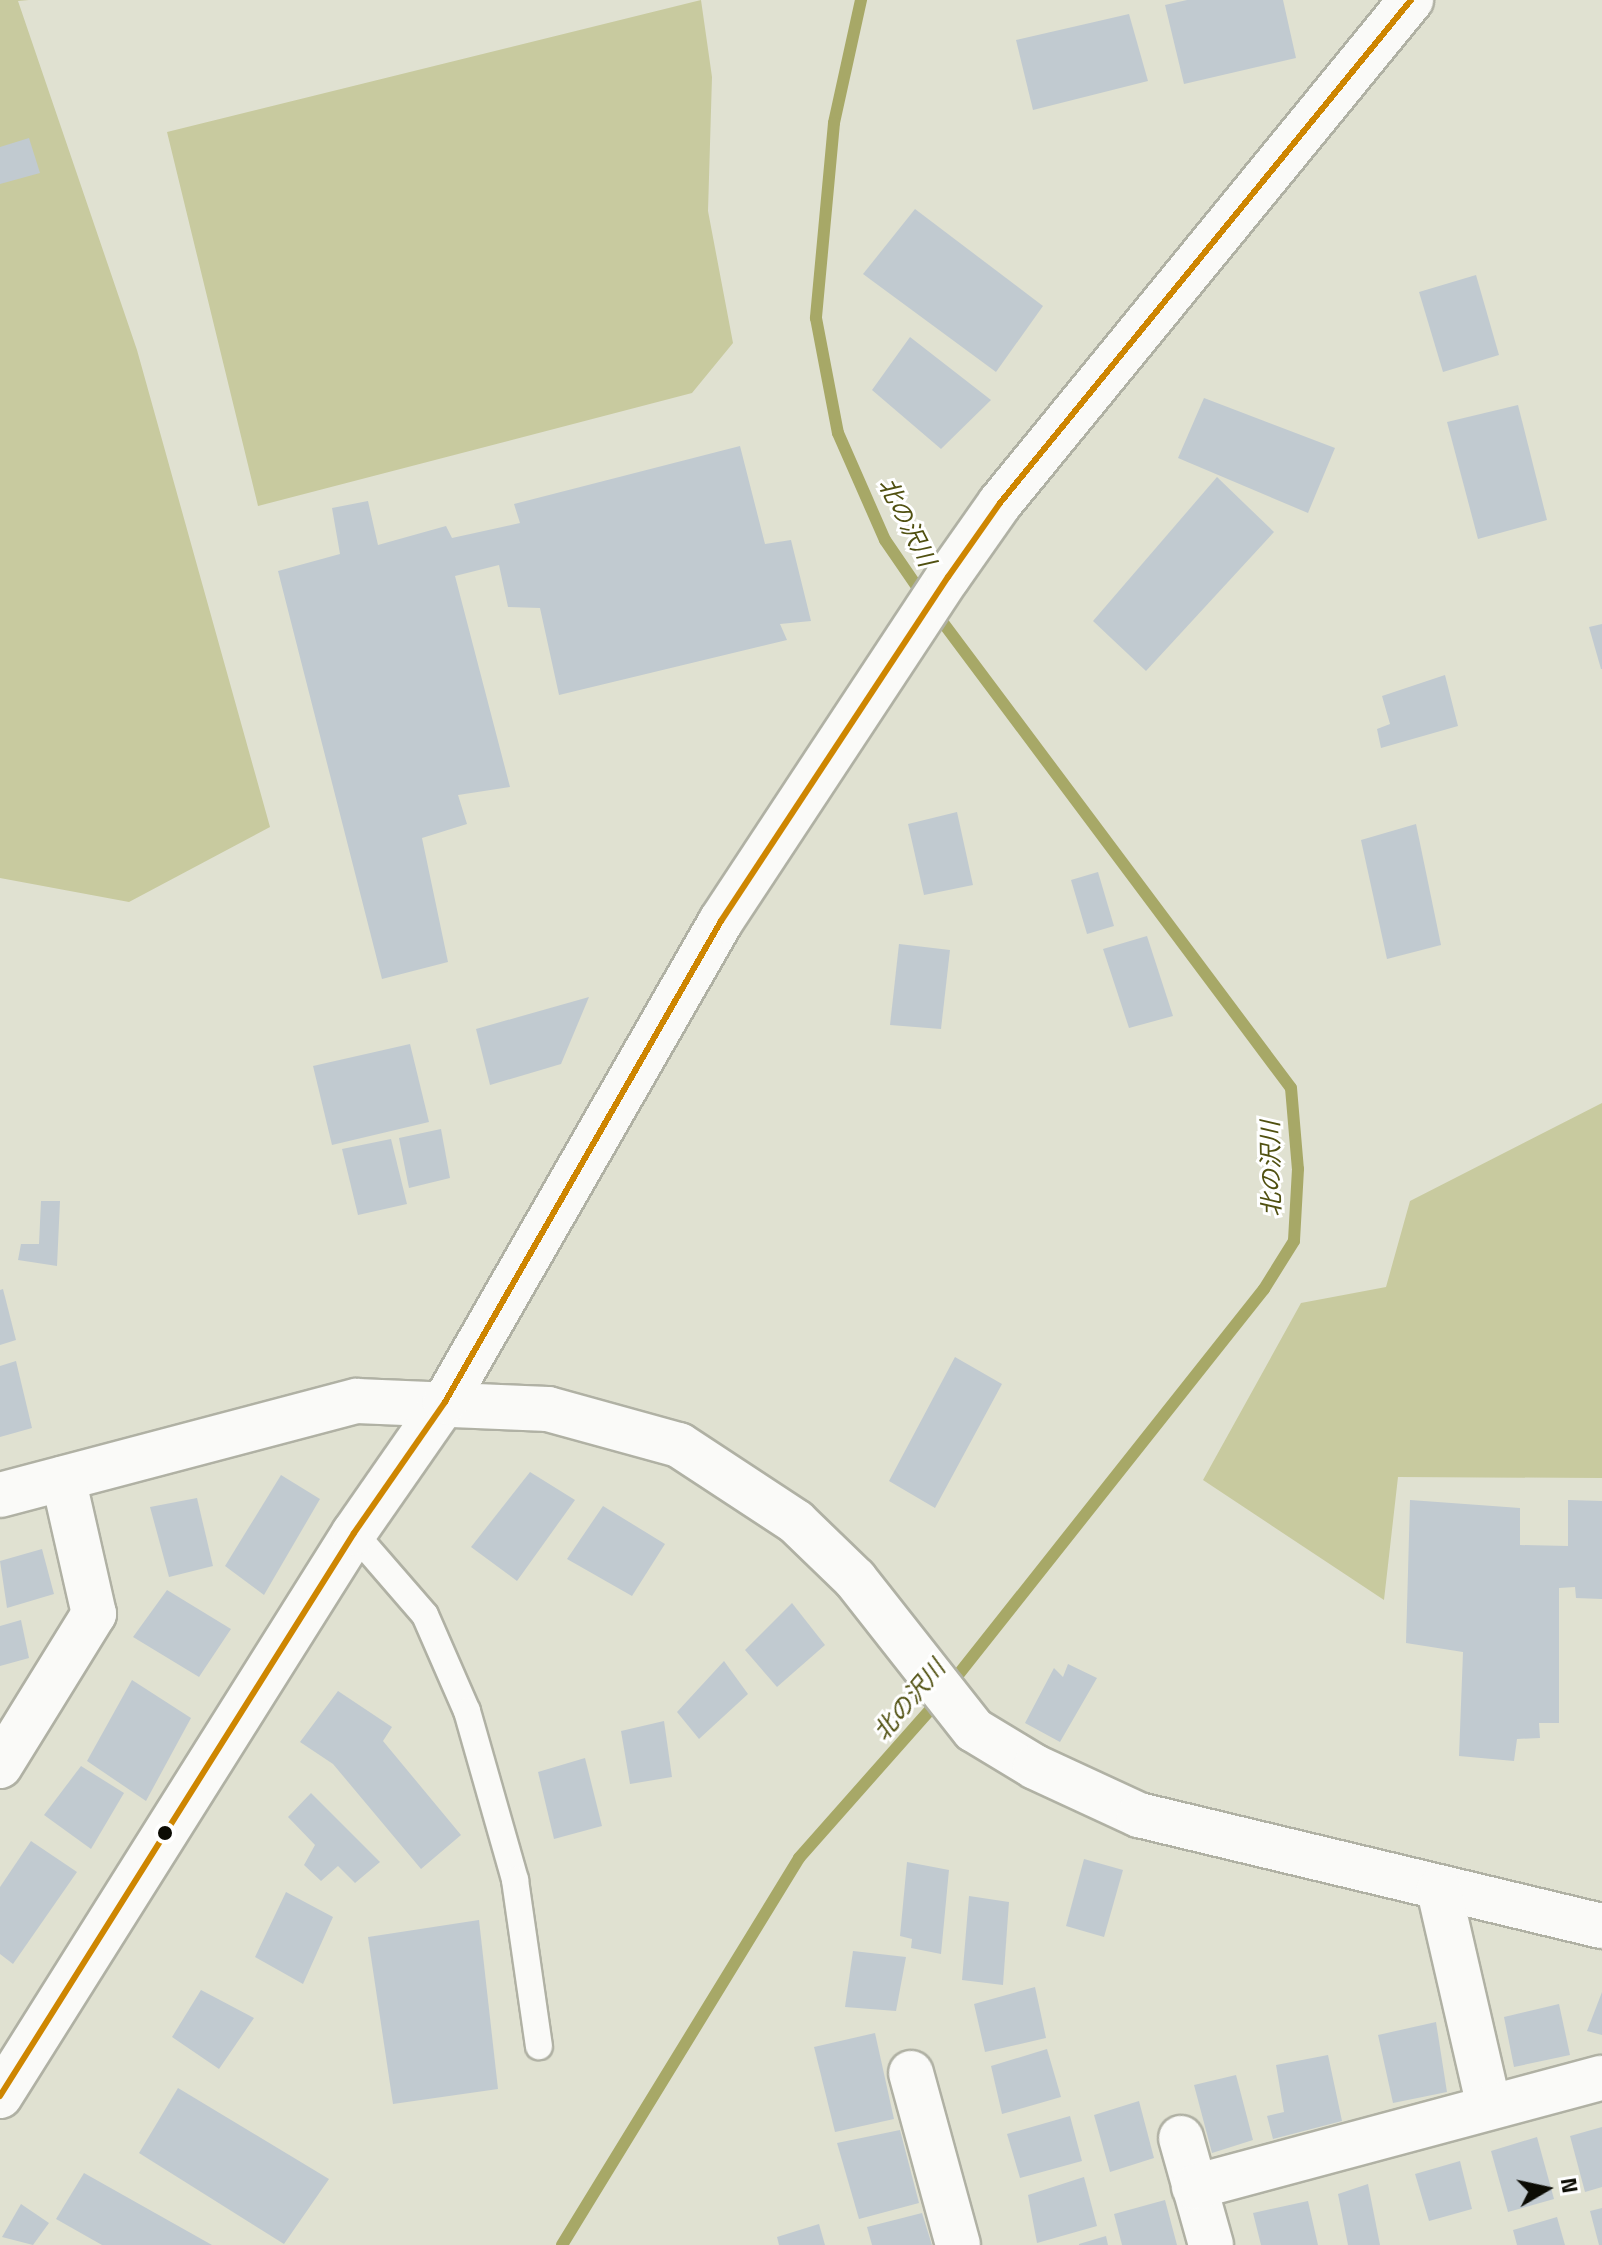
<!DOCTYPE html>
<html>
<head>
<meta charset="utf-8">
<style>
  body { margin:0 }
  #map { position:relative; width:1602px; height:2245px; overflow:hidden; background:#e0e1d1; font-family:"Titillium Web","Noto Sans JP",sans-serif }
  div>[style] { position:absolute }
  .green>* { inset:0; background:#c8ca9f }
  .stream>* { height:12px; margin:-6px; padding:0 6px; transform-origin:6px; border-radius:6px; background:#a7a867 }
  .building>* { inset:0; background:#c1cad0 }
  .roads { filter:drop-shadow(2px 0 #b0b1a4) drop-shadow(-2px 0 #b0b1a4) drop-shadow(0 2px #b0b1a4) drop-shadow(0 -2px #b0b1a4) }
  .service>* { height:26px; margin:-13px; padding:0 13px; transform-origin:13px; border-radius:13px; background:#fafaf8 }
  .minor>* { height:44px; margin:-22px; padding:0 22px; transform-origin:22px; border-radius:22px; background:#fafaf8 }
  .primary>* { height:44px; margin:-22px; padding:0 22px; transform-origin:22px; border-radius:22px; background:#fafaf8 }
  .bus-1>* { height:6px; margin:-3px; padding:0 3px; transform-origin:3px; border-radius:3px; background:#ce8601 }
  .dots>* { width:22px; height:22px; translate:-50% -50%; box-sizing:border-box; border:4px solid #fff; border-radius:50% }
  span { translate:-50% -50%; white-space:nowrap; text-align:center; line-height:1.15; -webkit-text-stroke:6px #fff; paint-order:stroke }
  .water-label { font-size:24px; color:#505010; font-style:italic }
  .north { position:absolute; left:1506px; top:2149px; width:80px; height:80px; -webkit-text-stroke:6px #fff; paint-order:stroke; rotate:81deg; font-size:22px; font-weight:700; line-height:32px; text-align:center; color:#0c0c04 }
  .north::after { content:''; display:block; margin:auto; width:28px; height:36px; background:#0c0c04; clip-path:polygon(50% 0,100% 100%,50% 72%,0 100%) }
</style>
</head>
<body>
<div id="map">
  <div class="green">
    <i style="clip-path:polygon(0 0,29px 0,18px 1px,137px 350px,270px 827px,129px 902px,0 878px)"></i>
    <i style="clip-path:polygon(701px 0,712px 77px,708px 211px,733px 343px,692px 393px,258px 506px,167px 132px)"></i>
    <i style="clip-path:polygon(1602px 1103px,1602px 1478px,1398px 1477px,1384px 1600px,1203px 1480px,1301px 1303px,1386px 1287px,1410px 1201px)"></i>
  </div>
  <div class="stream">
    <i style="left:861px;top:0;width:126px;rotate:102.4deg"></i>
    <i style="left:834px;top:123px;width:196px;rotate:95.3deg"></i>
    <i style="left:816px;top:318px;width:117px;rotate:79.2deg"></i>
    <i style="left:838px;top:433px;width:117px;rotate:66.3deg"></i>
    <i style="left:885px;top:540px;width:69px;rotate:55.6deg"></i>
    <i style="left:935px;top:612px;width:594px;rotate:53.21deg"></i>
    <i style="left:1291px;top:1088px;width:81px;rotate:85.1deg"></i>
    <i style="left:1298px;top:1169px;width:72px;rotate:93.2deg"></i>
    <i style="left:1294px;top:1241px;width:57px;rotate:122deg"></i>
    <i style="left:1264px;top:1289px;width:505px;rotate:128.41deg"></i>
    <i style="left:562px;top:2245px;width:454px;rotate:-58.5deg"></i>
    <i style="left:799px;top:1858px;width:211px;rotate:-48.5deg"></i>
  </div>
  <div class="building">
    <i style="clip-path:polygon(1187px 0,1283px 0,1296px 58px,1184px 84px,1165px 5px)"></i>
    <i style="clip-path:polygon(1129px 14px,1148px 81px,1033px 110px,1016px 40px)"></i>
    <i style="clip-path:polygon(29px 138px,40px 173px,0 184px,0 147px)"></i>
    <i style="clip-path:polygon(915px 209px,1043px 306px,996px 372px,863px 274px)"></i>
    <i style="clip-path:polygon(1476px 275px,1499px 355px,1443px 372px,1419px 292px)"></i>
    <i style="clip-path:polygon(910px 337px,991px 400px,941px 449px,872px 390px)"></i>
    <i style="clip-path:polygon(1204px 398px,1335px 448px,1308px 513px,1178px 458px)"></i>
    <i style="clip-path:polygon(1518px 405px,1547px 520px,1478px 539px,1447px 422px)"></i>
    <i style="clip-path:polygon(740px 446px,765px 544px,791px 540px,811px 621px,780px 624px,787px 640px,559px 695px,540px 608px,508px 607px,499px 565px,455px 576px,510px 787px,458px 795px,467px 824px,422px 838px,448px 962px,382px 979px,278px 571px,340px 554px,332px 508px,368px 501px,378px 545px,446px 526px,452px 538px,520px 523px,514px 504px)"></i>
    <i style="clip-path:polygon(1217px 477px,1274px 532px,1146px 671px,1093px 621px)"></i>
    <i style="clip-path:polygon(1602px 624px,1602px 669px,1601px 669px,1589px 627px)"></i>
    <i style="clip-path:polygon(1445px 675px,1458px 726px,1381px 748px,1377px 729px,1390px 724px,1382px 696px)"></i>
    <i style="clip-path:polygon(957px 812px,973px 885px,924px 895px,908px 824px)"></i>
    <i style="clip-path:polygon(1416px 824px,1441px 945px,1387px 959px,1361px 840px)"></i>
    <i style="clip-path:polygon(1098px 872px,1114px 926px,1087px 934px,1071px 880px)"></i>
    <i style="clip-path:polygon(1147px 936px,1173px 1016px,1129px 1028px,1103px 949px)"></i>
    <i style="clip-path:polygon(899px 944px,950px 950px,941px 1029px,890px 1025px)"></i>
    <i style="clip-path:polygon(589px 997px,561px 1064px,490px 1085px,476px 1029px)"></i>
    <i style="clip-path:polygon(410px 1044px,429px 1122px,332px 1145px,313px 1066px)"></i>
    <i style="clip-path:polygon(441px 1129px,450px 1178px,409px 1188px,399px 1138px)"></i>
    <i style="clip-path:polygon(391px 1139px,407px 1204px,358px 1215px,342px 1149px)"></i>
    <i style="clip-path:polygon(41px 1201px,60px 1201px,57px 1266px,18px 1260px,21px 1244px,39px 1244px)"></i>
    <i style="clip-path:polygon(3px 1289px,16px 1340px,0 1345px,0 1290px)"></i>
    <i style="clip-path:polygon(955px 1357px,1002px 1384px,935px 1508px,889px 1481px)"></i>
    <i style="clip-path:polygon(16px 1361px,32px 1428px,0 1437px,0 1366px)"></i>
    <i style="clip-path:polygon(530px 1472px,575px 1500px,517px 1581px,471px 1547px)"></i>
    <i style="clip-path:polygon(281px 1475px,320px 1499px,264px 1595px,225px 1566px)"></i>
    <i style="clip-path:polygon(197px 1498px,213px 1566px,169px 1577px,150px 1507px)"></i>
    <i style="clip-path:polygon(1410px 1500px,1520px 1508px,1520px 1545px,1568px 1546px,1568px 1500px,1602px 1501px,1602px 1599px,1576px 1598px,1575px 1587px,1559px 1588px,1559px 1723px,1539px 1723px,1540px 1738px,1517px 1739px,1514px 1761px,1459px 1756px,1463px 1652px,1406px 1643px)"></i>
    <i style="clip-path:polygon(603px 1506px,665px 1544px,632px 1596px,567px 1559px)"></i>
    <i style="clip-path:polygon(42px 1549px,54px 1594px,7px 1608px,0 1561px)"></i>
    <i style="clip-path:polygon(167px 1590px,231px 1629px,199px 1677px,133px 1637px)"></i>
    <i style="clip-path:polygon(792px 1603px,825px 1645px,777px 1687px,745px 1650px)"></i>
    <i style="clip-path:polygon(21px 1620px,29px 1658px,0 1666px,0 1626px)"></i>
    <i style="clip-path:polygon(724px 1661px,748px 1694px,699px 1739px,677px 1712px)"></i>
    <i style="clip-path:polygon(1068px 1664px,1097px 1678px,1060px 1742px,1025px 1723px,1054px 1668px,1063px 1677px)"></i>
    <i style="clip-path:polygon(132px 1680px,191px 1718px,146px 1801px,87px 1761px)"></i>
    <i style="clip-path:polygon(338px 1691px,392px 1727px,383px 1741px,461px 1835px,421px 1869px,333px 1764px,300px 1742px)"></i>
    <i style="clip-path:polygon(664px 1721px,672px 1777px,630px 1784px,621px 1731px)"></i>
    <i style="clip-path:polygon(585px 1758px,602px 1826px,554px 1839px,538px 1772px)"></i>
    <i style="clip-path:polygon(81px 1766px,124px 1793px,91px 1849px,44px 1815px)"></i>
    <i style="clip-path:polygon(311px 1793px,380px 1862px,355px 1883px,338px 1866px,321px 1881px,304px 1865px,315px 1845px,288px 1817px)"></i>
    <i style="clip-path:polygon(31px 1841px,77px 1872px,13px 1964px,0 1954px,0 1887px)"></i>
    <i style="clip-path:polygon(1084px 1859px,1123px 1870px,1104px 1937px,1066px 1926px)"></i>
    <i style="clip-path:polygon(907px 1862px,949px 1870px,941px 1954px,911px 1948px,912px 1939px,900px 1936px)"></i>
    <i style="clip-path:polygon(286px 1892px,333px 1917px,303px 1984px,255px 1957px)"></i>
    <i style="clip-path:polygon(969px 1896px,1009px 1902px,1003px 1985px,962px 1980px)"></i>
    <i style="clip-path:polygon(479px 1920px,498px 2089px,393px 2104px,368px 1937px)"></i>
    <i style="clip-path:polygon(853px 1951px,906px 1957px,896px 2011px,845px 2007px)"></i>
    <i style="clip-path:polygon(1035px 1987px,1046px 2038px,985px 2052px,974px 2004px)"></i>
    <i style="clip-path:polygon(201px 1990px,254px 2018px,219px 2069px,172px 2037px)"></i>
    <i style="clip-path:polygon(1602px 1992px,1602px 2035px,1587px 2031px)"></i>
    <i style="clip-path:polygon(1559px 2004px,1570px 2055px,1514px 2067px,1504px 2017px)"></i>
    <i style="clip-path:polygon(1436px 2022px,1447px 2092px,1393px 2103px,1378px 2035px)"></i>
    <i style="clip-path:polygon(875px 2033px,894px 2119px,835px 2132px,814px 2047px)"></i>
    <i style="clip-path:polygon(1047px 2049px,1061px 2097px,1002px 2114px,991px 2066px)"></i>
    <i style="clip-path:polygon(1328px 2055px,1342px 2121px,1273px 2139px,1267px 2116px,1284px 2112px,1276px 2065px)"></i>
    <i style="clip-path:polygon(1236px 2075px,1253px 2140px,1212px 2153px,1194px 2085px)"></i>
    <i style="clip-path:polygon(178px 2088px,329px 2179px,284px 2244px,139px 2153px)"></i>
    <i style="clip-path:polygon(1139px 2101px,1154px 2158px,1110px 2172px,1094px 2115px)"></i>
    <i style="clip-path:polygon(1070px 2116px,1082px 2161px,1020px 2178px,1007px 2134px)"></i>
    <i style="clip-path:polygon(1602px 2127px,1602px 2187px,1585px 2192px,1570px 2136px)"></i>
    <i style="clip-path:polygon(900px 2130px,919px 2203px,859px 2219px,837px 2143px)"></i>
    <i style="clip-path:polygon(1537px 2137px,1554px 2199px,1508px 2212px,1491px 2151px)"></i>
    <i style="clip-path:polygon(1460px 2161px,1472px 2209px,1429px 2221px,1415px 2174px)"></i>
    <i style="clip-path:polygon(84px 2173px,212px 2245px,102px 2245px,56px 2219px)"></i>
    <i style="clip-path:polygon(1084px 2177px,1097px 2226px,1037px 2243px,1028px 2195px)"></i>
    <i style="clip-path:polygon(1368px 2184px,1380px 2245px,1348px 2245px,1338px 2194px)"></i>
    <i style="clip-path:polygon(1165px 2200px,1177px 2245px,1122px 2245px,1114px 2214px)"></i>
    <i style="clip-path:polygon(1308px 2201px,1318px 2245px,1261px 2245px,1253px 2213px)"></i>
    <i style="clip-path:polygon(21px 2204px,49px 2223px,33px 2245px,2px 2237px)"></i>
    <i style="clip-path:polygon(1602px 2208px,1602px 2245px,1599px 2245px,1590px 2211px)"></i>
    <i style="clip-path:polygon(922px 2213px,932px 2245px,872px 2245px,867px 2227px)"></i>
    <i style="clip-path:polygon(1557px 2217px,1565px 2245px,1517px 2245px,1513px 2230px)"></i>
    <i style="clip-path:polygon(819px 2224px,825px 2245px,779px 2245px,777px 2237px)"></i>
    <i style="clip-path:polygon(1106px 2236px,1108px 2245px,1079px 2245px,1079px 2244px)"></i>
  </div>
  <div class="roads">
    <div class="service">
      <i style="left:354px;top:1533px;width:108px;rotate:49.1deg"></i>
      <i style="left:425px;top:1615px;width:105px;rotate:66.4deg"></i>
      <i style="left:467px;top:1711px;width:176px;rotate:74.1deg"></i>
      <i style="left:515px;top:1880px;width:168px;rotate:81.8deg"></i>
    </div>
    <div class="minor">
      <i style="left:0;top:1495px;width:369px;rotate:-14.8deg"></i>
      <i style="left:357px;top:1401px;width:191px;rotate:2.4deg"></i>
      <i style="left:548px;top:1409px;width:136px;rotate:15.4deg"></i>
      <i style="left:679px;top:1445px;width:140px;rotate:33.3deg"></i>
      <i style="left:796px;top:1522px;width:82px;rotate:44deg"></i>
      <i style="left:855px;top:1579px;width:192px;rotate:51.8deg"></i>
      <i style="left:974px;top:1730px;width:71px;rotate:31.2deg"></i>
      <i style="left:1035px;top:1767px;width:115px;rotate:24.8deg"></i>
      <i style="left:1139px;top:1815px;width:476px;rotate:13.5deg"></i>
      <i style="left:0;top:1766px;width:179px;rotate:-58.3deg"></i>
      <i style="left:94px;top:1614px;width:139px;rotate:-102.8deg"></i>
      <i style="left:1439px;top:1890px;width:222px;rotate:77deg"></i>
      <i style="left:911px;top:2073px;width:178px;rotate:74.7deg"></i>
      <i style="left:1181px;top:2138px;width:111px;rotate:74.3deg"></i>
      <i style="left:1194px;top:2187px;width:422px;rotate:-15deg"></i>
    </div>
    <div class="primary">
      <i style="left:0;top:2096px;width:665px;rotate:-57.84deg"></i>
      <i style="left:354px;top:1533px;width:160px;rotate:-55.2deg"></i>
      <i style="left:445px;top:1402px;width:555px;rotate:-60.15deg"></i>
      <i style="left:721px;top:921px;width:412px;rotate:-56.6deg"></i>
      <i style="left:948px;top:577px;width:90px;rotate:-54.9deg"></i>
      <i style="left:1000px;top:503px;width:650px;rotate:-50.75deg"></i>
    </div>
  </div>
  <div class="bus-1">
    <i style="left:0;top:2096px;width:665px;rotate:-57.84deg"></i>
    <i style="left:354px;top:1533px;width:160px;rotate:-55.2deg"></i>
    <i style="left:445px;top:1402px;width:555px;rotate:-60.15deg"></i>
    <i style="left:721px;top:921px;width:412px;rotate:-56.6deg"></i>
    <i style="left:948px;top:577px;width:90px;rotate:-54.9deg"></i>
    <i style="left:1000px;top:503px;width:650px;rotate:-50.75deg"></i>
  </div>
  <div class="dots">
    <i style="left:165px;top:1833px;background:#0c0c04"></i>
  </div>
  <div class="water-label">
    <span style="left:907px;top:522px;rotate:63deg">北の沢川</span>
    <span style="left:1271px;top:1169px;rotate:-91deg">北の沢川</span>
    <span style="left:909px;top:1700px;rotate:-50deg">北の沢川</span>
  </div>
  <div class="north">N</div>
</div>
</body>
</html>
